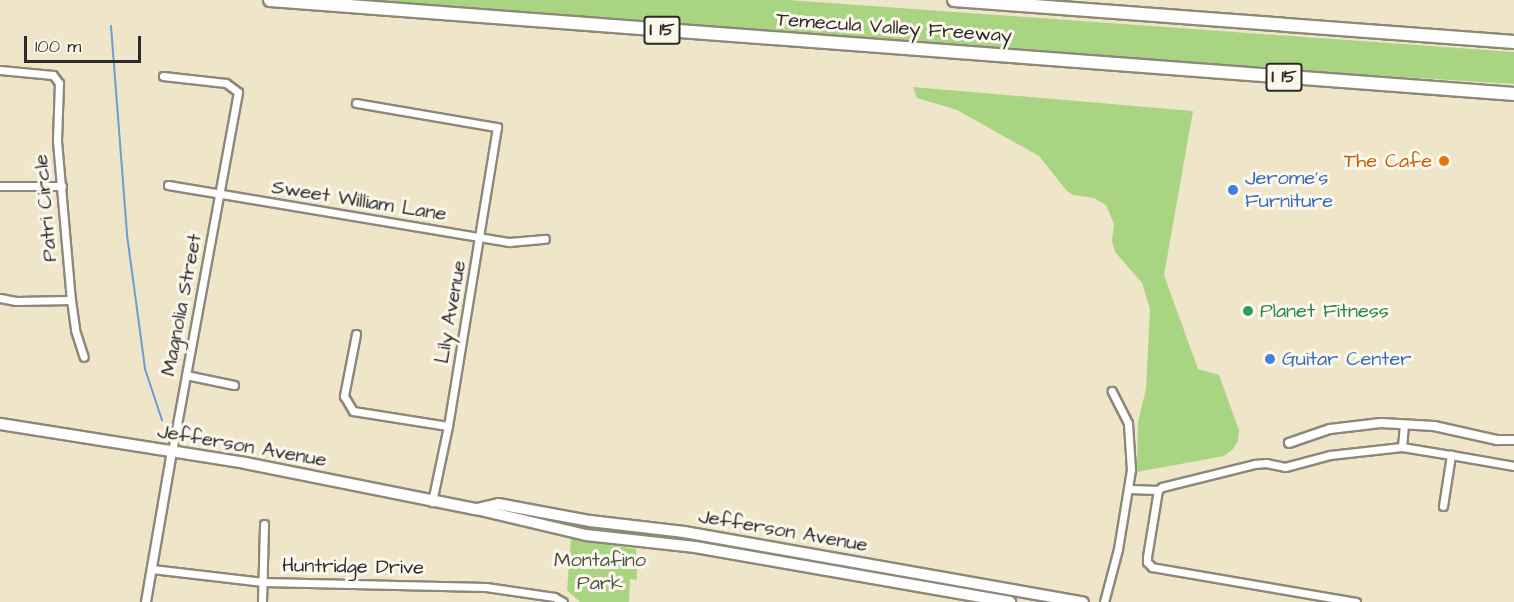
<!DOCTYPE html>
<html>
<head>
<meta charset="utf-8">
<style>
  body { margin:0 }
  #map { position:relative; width:1514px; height:602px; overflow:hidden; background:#efe6c9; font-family:"Architects Daughter",sans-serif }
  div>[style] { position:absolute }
  .green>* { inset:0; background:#a9d582 }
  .stream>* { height:2px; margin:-1px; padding:0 1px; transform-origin:1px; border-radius:1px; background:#6b9ed6 }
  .roads { filter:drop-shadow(2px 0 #8d887a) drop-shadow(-2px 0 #8d887a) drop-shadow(0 2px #8d887a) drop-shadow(0 -2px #8d887a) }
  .minor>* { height:7px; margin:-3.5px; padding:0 3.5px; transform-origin:3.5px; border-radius:3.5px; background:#fff }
  .tertiary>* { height:8px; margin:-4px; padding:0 4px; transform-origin:4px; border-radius:4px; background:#fff }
  .primary>* { height:10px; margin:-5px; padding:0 5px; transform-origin:5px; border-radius:5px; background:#fff }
  .motorway>* { height:12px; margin:-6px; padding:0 6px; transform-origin:6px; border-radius:6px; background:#fff }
  .dots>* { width:16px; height:16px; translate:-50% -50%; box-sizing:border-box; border:3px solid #fbf7ec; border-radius:50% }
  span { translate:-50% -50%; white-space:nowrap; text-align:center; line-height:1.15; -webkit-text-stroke:6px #fbf7ec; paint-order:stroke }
  .shield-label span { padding:2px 4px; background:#fbf7ec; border:2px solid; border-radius:4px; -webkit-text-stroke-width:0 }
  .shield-label { font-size:18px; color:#2b2b2b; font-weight:700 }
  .street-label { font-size:20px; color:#2b2b2b }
  .food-label { font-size:20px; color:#c56008 }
  .right { translate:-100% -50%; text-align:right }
  .shop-label { font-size:20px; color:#366cbe }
  .left { translate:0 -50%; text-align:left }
  .leisure-label { font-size:20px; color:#27864d }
  .park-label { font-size:20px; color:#4a5641 }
  .scale { position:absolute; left:24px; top:36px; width:117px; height:27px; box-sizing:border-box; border:3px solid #2b2b2b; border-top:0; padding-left:8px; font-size:18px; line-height:21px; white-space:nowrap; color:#2b2b2b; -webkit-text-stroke:4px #fbf7ec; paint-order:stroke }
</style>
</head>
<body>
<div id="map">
  <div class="green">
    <i style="clip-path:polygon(377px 0,788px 0,1514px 52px,1514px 84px,1258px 68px)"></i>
    <i style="clip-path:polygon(913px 87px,1193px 111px,1164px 275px,1198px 369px,1219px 375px,1239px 430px,1238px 441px,1233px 449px,1224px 456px,1137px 472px,1138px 422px,1146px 389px,1150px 309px,1142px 283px,1115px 252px,1112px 241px,1114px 224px,1106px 205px,1094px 198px,1073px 195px,1066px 190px,1039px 156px,957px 110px,917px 98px)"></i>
    <i style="clip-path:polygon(571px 539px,636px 549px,637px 580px,630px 579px,629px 602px,580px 602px,567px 590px)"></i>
  </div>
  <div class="stream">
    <i style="left:111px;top:26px;width:210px;rotate:85.6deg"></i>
    <i style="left:127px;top:235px;width:135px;rotate:82.3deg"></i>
    <i style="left:145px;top:369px;width:54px;rotate:71.6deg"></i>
  </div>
  <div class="roads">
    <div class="minor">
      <i style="left:0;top:70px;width:53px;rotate:5.4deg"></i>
      <i style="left:53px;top:75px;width:10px;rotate:53deg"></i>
      <i style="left:59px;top:83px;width:58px;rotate:92deg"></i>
      <i style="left:57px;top:141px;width:160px;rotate:85deg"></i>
      <i style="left:71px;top:300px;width:30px;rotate:82deg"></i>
      <i style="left:75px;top:330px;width:28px;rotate:72deg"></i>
      <i style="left:163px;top:76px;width:63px;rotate:6.3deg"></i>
      <i style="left:226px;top:83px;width:15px;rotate:37deg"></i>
      <i style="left:238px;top:92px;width:365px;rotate:100.4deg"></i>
      <i style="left:356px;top:103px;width:143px;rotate:9.7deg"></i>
      <i style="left:497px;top:127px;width:303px;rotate:99.3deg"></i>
      <i style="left:448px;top:426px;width:78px;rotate:101.9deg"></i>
      <i style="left:168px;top:185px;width:346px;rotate:9.5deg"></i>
      <i style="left:509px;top:242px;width:36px;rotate:-5deg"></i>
      <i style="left:0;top:186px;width:62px"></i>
      <i style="left:0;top:298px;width:16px;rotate:11deg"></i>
      <i style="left:16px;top:301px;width:55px;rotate:-1deg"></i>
      <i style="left:356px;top:334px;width:63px;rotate:101deg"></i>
      <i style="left:344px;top:396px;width:17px;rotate:59deg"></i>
      <i style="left:353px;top:411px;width:96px;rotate:9deg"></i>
      <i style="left:186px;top:375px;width:49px;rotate:11.8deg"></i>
      <i style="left:1402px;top:447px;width:22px;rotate:-85deg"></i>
      <i style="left:1129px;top:489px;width:29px;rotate:2deg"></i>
      <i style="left:1443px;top:506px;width:52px;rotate:-81.1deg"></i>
      <i style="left:1451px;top:455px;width:64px;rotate:9.9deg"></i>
      <i style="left:152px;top:569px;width:112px;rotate:6.7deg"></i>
      <i style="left:263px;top:582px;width:223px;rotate:1.3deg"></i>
      <i style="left:486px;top:587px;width:69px;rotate:8.4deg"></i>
      <i style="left:554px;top:597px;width:10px;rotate:29deg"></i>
      <i style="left:262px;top:602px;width:78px;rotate:-88.5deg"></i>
      <i style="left:1104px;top:602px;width:55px;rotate:-75.2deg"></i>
      <i style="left:1118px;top:549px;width:80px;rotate:-80.7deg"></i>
      <i style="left:1131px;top:470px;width:47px;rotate:-93.7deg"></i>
      <i style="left:1128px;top:423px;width:36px;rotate:-117deg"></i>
      <i style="left:1356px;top:602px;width:207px;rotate:-170.3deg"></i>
      <i style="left:1152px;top:567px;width:7px;rotate:-135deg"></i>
      <i style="left:1147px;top:562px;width:5px;rotate:-90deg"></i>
      <i style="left:1147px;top:557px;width:68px;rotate:-80.7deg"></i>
      <i style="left:1158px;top:490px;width:5px;rotate:-37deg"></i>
      <i style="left:1162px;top:487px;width:96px;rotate:-13.9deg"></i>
      <i style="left:1255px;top:464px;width:11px;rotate:-5deg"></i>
      <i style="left:1266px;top:463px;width:19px;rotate:12deg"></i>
      <i style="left:1285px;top:467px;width:47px;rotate:-14.9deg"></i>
      <i style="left:1330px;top:455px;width:72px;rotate:-6.3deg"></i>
      <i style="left:1402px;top:447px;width:50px;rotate:9.3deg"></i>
    </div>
    <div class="tertiary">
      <i style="left:1289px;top:443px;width:43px;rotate:-18.9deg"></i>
      <i style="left:1330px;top:429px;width:51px;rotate:-6.7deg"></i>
      <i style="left:1381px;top:423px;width:53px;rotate:3.2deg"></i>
      <i style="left:1434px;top:426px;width:65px;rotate:12.5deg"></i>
      <i style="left:1497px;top:440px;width:17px"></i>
      <i style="left:146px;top:602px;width:153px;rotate:-80.2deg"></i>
    </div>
    <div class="primary">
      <i style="left:0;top:424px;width:248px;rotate:9deg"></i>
      <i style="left:245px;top:463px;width:236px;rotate:11.3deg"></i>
      <i style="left:476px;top:509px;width:113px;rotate:13.3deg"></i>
      <i style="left:586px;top:535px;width:110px;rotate:6.3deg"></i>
      <i style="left:695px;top:547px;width:320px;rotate:9.9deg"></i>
      <i style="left:477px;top:509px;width:22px;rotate:-13deg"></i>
      <i style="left:498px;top:504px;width:94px;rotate:10.5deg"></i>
      <i style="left:590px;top:521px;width:95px;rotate:6.7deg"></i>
      <i style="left:684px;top:532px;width:405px;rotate:10deg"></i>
    </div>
    <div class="motorway">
      <i style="left:270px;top:0;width:1248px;rotate:4.32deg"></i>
      <i style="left:954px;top:0;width:562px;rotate:4.29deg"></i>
    </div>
  </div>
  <div class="dots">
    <i style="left:1444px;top:161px;background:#e8710a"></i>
    <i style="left:1233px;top:190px;background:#3f7fe0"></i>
    <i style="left:1248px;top:311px;background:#2e9e5b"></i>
    <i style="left:1270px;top:359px;background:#3f7fe0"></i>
  </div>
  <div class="shield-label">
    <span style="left:662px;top:30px">I 15</span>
    <span style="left:1284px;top:77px">I 15</span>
  </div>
  <div class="street-label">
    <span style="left:894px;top:28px;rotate:4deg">Temecula Valley Freeway</span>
    <span style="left:359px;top:201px;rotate:9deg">Sweet William Lane</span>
    <span style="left:46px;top:208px;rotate:-95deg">Patri Circle</span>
    <span style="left:182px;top:305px;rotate:-79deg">Magnolia Street</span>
    <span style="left:451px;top:312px;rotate:-80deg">Lily Avenue</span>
    <span style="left:242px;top:446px;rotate:10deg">Jefferson Avenue</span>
    <span style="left:783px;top:531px;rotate:10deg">Jefferson Avenue</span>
    <span style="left:353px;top:567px;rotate:1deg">Huntridge Drive</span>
  </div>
  <div class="food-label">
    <span class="right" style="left:1432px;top:161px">The Cafe</span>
  </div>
  <div class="shop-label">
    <span class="left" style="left:1245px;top:190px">Jerome's<br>Furniture</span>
    <span class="left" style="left:1282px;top:359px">Guitar Center</span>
  </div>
  <div class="leisure-label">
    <span class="left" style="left:1260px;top:311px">Planet Fitness</span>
  </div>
  <div class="park-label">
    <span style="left:600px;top:572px">Montafino<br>Park</span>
  </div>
  <div class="scale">100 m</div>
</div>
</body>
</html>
